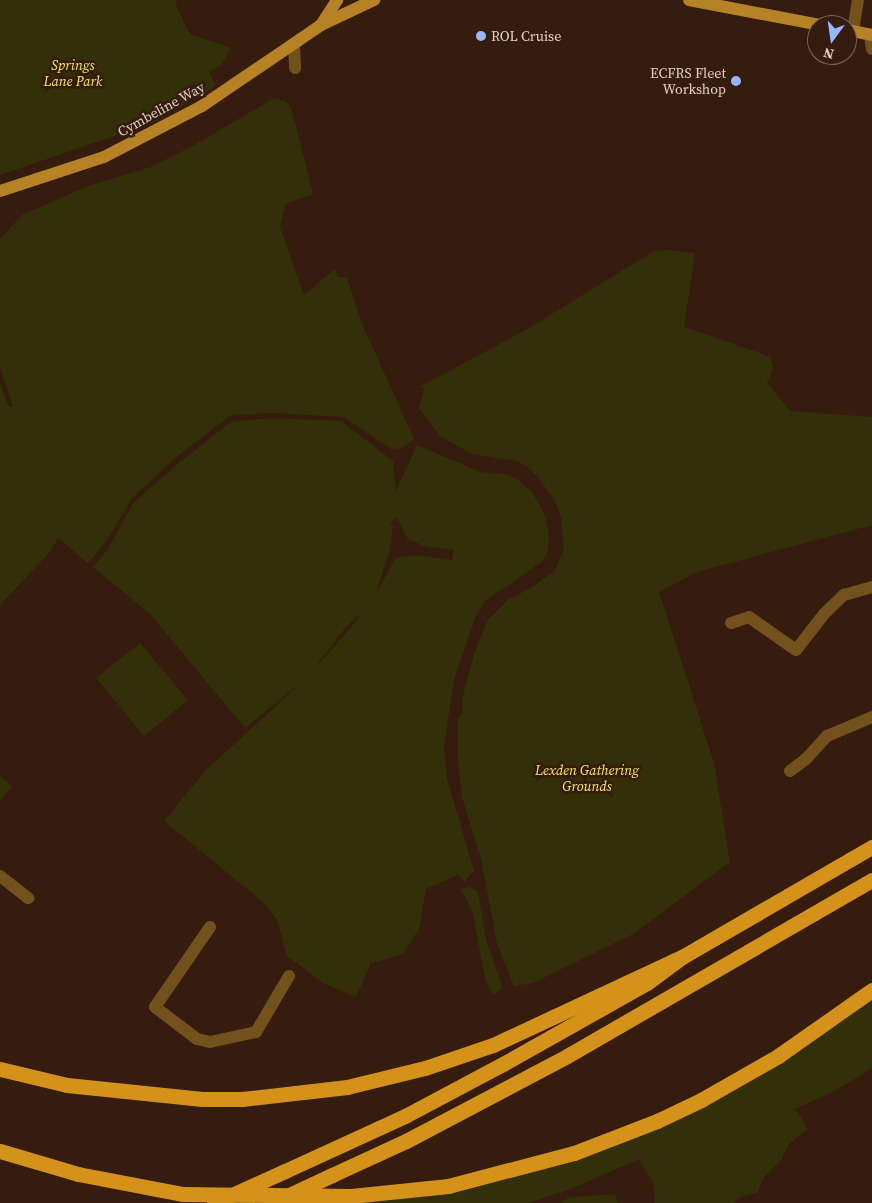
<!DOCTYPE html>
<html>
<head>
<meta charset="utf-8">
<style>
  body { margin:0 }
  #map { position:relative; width:872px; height:1203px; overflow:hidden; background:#351c0f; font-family:"Source Serif 4",serif }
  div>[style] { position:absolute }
  .green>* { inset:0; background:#332f09 }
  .minor>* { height:12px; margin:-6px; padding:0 6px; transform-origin:6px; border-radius:6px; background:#72511d }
  .major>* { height:12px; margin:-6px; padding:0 6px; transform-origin:6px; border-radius:6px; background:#b78125 }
  .highway>* { height:15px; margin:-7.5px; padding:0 7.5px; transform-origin:7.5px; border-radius:7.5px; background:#d4921a }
  .highway-bridge>* { height:15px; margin:-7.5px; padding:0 7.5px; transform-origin:7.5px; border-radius:7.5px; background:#d4921a }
  .dots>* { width:14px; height:14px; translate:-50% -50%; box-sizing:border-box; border:2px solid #351c0f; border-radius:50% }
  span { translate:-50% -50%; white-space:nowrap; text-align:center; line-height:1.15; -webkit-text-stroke:5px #351c0f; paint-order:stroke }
  .poi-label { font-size:14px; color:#e0cec6 }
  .left { translate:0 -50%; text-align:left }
  .right { translate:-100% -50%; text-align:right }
  .park-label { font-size:14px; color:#f4e767; font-style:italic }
  .street-label { font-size:14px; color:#e0cec6 }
  .north { position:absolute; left:807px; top:15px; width:50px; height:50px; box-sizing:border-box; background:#351c0f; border:1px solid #796358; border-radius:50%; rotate:194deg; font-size:14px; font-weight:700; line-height:20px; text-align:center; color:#e0cec6 }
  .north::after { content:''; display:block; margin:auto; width:18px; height:22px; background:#97b6fd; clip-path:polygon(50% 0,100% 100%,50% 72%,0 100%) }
</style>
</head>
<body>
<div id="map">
  <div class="green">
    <i style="clip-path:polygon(0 0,177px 0,175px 4px,190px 34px,231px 48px,221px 65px,209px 72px,216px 86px,153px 123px,0 175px)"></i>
    <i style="clip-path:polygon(274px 98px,285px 101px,291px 107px,313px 194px,285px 204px,280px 227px,304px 295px,335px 269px,338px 277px,347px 277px,360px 319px,414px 439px,400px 449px,390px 448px,344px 417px,274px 413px,231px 415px,175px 458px,132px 498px,107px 540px,88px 563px,58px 538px,50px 552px,0 605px,0 384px,9px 407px,13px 406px,0 367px,0 239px,22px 215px,88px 186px,151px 167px,200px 142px)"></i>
    <i style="clip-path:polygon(668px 250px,695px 253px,684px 327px,771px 357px,773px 368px,767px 383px,790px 411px,872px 417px,872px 525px,697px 572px,659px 592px,714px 763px,730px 862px,633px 934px,533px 983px,514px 986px,497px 944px,481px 859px,462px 797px,458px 763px,458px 718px,463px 713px,462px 700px,474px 653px,488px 620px,508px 600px,534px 586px,555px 570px,564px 549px,561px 517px,555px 501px,537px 476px,526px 466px,517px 461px,472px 454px,440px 436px,419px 408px,424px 389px,421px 386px,524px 331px,654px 251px)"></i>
    <i style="clip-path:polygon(evenodd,271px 418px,341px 421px,393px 461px,396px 491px,417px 445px,483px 473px,505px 474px,517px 479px,532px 492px,544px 513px,549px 533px,548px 550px,542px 562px,485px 601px,476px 616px,455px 676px,444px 745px,447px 778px,474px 871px,464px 882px,458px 875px,426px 889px,420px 927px,403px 954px,371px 963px,356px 997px,325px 984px,287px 956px,277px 920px,263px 902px,164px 821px,205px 771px,302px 682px,245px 728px,151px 615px,93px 567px,108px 549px,133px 503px,181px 461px,231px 422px,271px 418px,396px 517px,408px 539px,424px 546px,454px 550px,452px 560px,416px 555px,396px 558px,376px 593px,390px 549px,393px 526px,390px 523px,396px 517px,271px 418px,364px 611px,347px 632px,313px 670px,346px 627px,364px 611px)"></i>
    <i style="clip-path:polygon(140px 643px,188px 700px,144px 736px,96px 678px)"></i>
    <i style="clip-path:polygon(0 776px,13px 786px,0 800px)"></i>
    <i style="clip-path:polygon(470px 887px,478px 892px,486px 940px,503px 988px,493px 995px,485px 979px,473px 913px,461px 889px)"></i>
    <i style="clip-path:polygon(872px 994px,872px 1068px,835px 1091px,795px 1109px,808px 1129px,789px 1144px,781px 1160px,764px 1177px,758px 1192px,742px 1196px,733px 1203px,655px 1203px,653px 1183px,639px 1159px,576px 1187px,529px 1203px,304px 1203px,312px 1199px,403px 1194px,633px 1136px)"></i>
    <i style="clip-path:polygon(616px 1194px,617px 1203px,559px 1203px,570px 1197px)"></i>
  </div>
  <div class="minor">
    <i style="left:853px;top:31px;width:31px;rotate:-81deg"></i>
    <i style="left:870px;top:35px;width:14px;rotate:82deg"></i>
    <i style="left:294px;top:46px;width:22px;rotate:87deg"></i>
    <i style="left:731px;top:623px;width:19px;rotate:-18deg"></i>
    <i style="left:749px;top:617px;width:57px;rotate:35.1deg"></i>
    <i style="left:796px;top:650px;width:46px;rotate:-52.1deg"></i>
    <i style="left:824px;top:614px;width:28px;rotate:-44deg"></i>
    <i style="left:844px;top:595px;width:29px;rotate:-16deg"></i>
    <i style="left:790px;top:771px;width:21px;rotate:-37deg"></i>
    <i style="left:807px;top:758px;width:30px;rotate:-48deg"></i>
    <i style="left:827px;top:736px;width:49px;rotate:-22.9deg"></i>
    <i style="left:0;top:876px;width:36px;rotate:38deg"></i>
    <i style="left:210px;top:927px;width:97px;rotate:124.5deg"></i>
    <i style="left:155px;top:1007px;width:53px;rotate:37.3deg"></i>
    <i style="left:197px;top:1039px;width:13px;rotate:13deg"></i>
    <i style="left:210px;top:1042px;width:47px;rotate:-12.3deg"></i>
    <i style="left:256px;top:1032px;width:65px;rotate:-59.5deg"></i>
  </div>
  <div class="major">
    <i style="left:689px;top:0;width:133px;rotate:10.8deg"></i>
    <i style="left:321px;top:25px;width:30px;rotate:-57deg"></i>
    <i style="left:847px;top:30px;width:25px;rotate:11deg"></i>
    <i style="left:0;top:191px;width:109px;rotate:-18.1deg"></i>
    <i style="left:104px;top:157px;width:110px;rotate:-27.5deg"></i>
    <i style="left:202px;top:106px;width:144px;rotate:-34.2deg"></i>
    <i style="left:321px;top:25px;width:59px;rotate:-25.3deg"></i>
  </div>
  <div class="highway">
    <i style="left:0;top:1069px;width:69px;rotate:13.4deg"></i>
    <i style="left:67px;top:1085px;width:136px;rotate:5.9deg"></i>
    <i style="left:202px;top:1099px;width:40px"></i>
    <i style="left:242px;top:1099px;width:106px;rotate:-6.5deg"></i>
    <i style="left:347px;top:1087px;width:80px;rotate:-13.7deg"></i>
    <i style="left:425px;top:1068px;width:72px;rotate:-18.7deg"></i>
    <i style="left:493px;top:1045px;width:208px;rotate:-25deg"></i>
    <i style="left:0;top:1151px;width:81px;rotate:16.4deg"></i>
    <i style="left:78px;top:1174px;width:107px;rotate:10.8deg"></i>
    <i style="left:183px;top:1194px;width:168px;rotate:0.7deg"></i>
    <i style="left:351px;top:1196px;width:98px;rotate:-5.9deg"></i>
    <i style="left:448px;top:1186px;width:130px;rotate:-14.7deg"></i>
    <i style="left:574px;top:1153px;width:89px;rotate:-21.1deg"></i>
    <i style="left:657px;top:1121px;width:49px;rotate:-25.5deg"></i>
    <i style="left:701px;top:1100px;width:89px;rotate:-29.7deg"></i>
    <i style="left:778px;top:1056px;width:115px;rotate:-35.1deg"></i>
    <i style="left:285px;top:1171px;width:132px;rotate:-24.6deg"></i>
    <i style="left:405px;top:1116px;width:111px;rotate:-28deg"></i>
    <i style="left:503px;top:1064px;width:165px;rotate:-29.4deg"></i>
    <i style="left:647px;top:983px;width:44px;rotate:-36.6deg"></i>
    <i style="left:682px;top:957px;width:220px;rotate:-30.1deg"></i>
    <i style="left:332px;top:1175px;width:81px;rotate:-24.7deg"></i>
    <i style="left:406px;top:1141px;width:182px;rotate:-27.8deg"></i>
    <i style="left:567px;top:1056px;width:352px;rotate:-30deg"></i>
  </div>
  <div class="highway-bridge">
    <i style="left:214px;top:1203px;width:78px;rotate:-24.3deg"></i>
    <i style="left:272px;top:1203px;width:66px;rotate:-25deg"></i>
  </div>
  <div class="dots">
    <i style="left:481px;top:36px;background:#97b6fd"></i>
    <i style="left:736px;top:81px;background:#97b6fd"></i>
  </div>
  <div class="poi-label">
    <span class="left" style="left:491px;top:36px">ROL Cruise</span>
    <span class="right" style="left:726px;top:81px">ECFRS Fleet<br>Workshop</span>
  </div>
  <div class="park-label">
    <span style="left:73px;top:73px">Springs<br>Lane Park</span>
    <span style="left:587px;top:778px">Lexden Gathering<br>Grounds</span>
  </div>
  <div class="street-label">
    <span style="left:161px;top:109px;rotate:-29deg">Cymbeline Way</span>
  </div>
  <div class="north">N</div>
</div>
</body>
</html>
